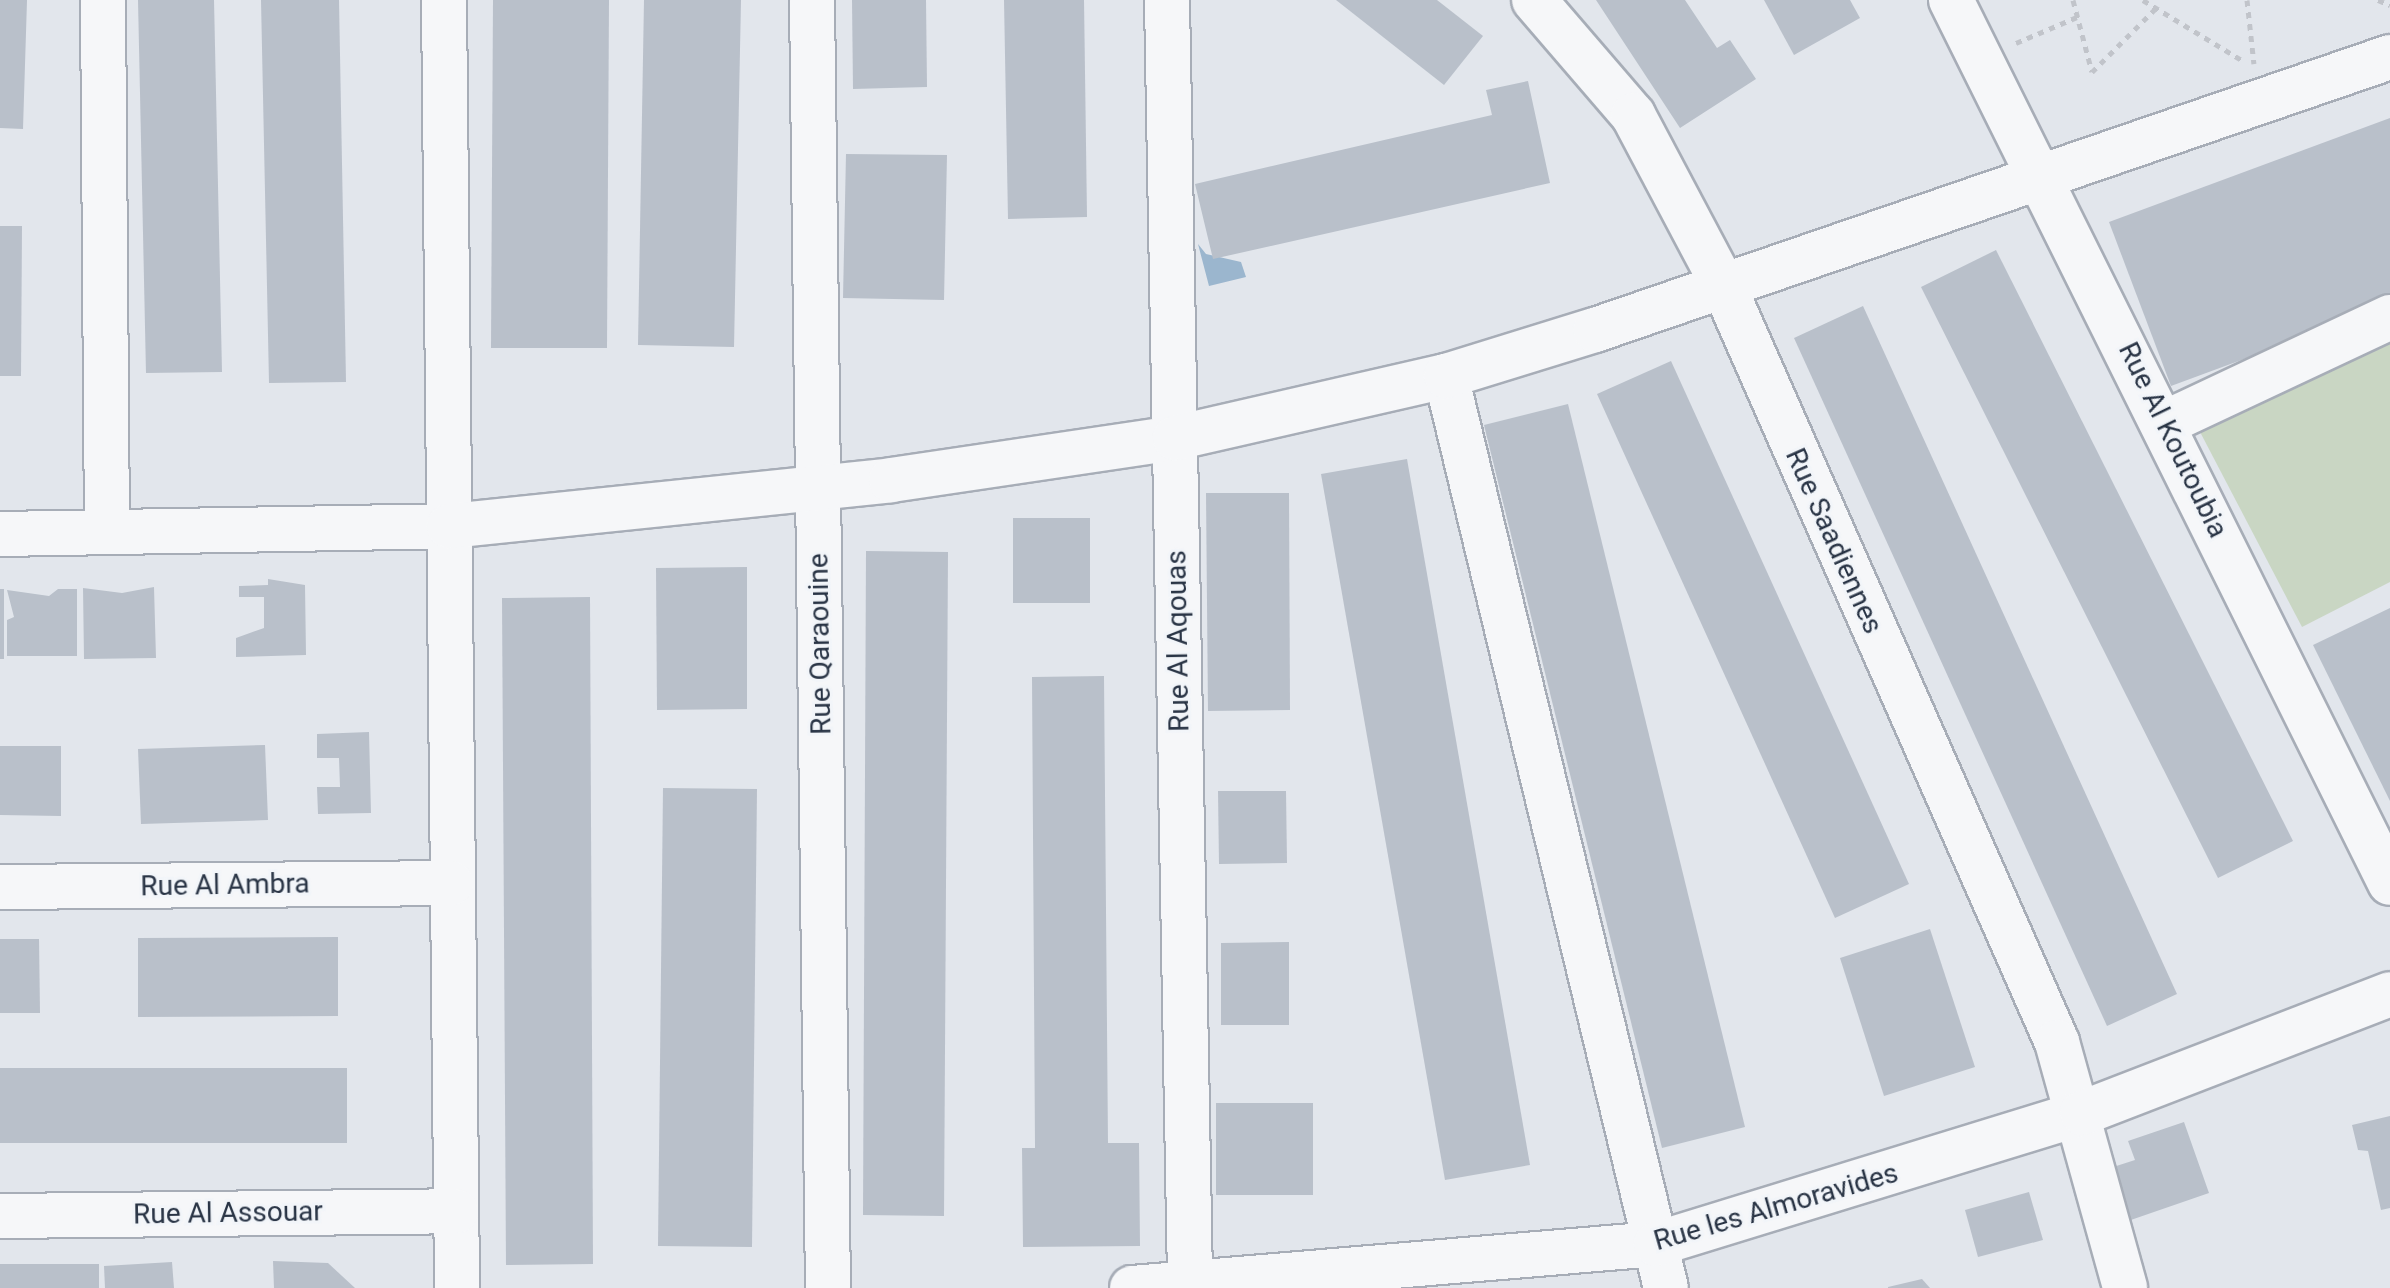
<!DOCTYPE html>
<html>
<head>
<meta charset="utf-8">
<style>
  body { margin:0 }
  #map { position:relative; width:2390px; height:1288px; overflow:hidden; background:#e2e6ec; font-family:Roboto,sans-serif }
  div>[style] { position:absolute }
  .green>* { inset:0; background:#c9d6c3 }
  .water>* { inset:0; background:#9bb6ce }
  .building>* { inset:0; background:#b9c0ca }
  .path>* { height:5px; margin-top:-2.5px; transform-origin:0; background:repeating-linear-gradient(90deg,#c1c4ca 0 6px,transparent 0 12px) }
  .roads { filter:drop-shadow(2px 0 #a7adb7) drop-shadow(-2px 0 #a7adb7) drop-shadow(0 2px #a7adb7) drop-shadow(0 -2px #a7adb7) }
  .street>* { height:44px; margin:-22px; padding:0 22px; transform-origin:22px; border-radius:22px; background:#f6f7f9 }
  span { translate:-50% -50%; white-space:nowrap; text-align:center; line-height:1.15; -webkit-text-stroke:6px #f2f5f9; paint-order:stroke }
  .street-label { font-size:28px; color:#293445 }
</style>
</head>
<body>
<div id="map">
  <div class="green">
    <i style="clip-path:polygon(2390px 339px,2390px 582px,2302px 627px,2199px 430px)"></i>
  </div>
  <div class="water">
    <i style="clip-path:polygon(1198px 244px,1206px 254px,1241px 262px,1246px 277px,1209px 286px)"></i>
  </div>
  <div class="building">
    <i style="clip-path:polygon(0 0,27px 0,23px 129px,0 128px)"></i>
    <i style="clip-path:polygon(138px 0,214px 0,222px 372px,146px 373px)"></i>
    <i style="clip-path:polygon(261px 0,339px 0,346px 382px,269px 383px)"></i>
    <i style="clip-path:polygon(493px 0,609px 0,607px 348px,491px 348px)"></i>
    <i style="clip-path:polygon(644px 0,741px 0,734px 347px,638px 345px)"></i>
    <i style="clip-path:polygon(852px 0,926px 0,927px 87px,853px 89px)"></i>
    <i style="clip-path:polygon(1004px 0,1084px 0,1087px 217px,1008px 219px)"></i>
    <i style="clip-path:polygon(1336px 0,1437px 0,1483px 36px,1444px 85px)"></i>
    <i style="clip-path:polygon(1596px 0,1685px 0,1717px 48px,1730px 40px,1756px 79px,1680px 128px)"></i>
    <i style="clip-path:polygon(1764px 0,1850px 0,1860px 18px,1794px 55px)"></i>
    <i style="clip-path:polygon(1528px 81px,1550px 183px,1213px 259px,1195px 184px,1492px 115px,1486px 90px)"></i>
    <i style="clip-path:polygon(2390px 118px,2390px 305px,2171px 386px,2109px 222px)"></i>
    <i style="clip-path:polygon(846px 154px,947px 155px,944px 300px,843px 298px)"></i>
    <i style="clip-path:polygon(0 226px,22px 226px,21px 376px,0 376px)"></i>
    <i style="clip-path:polygon(1996px 250px,2293px 841px,2218px 878px,1921px 287px)"></i>
    <i style="clip-path:polygon(1863px 306px,2177px 994px,2107px 1026px,1794px 338px)"></i>
    <i style="clip-path:polygon(1671px 361px,1909px 884px,1835px 918px,1597px 394px)"></i>
    <i style="clip-path:polygon(1568px 404px,1745px 1127px,1662px 1148px,1484px 425px)"></i>
    <i style="clip-path:polygon(1407px 459px,1530px 1165px,1445px 1180px,1321px 474px)"></i>
    <i style="clip-path:polygon(1206px 493px,1289px 493px,1290px 710px,1208px 711px)"></i>
    <i style="clip-path:polygon(1013px 518px,1090px 518px,1090px 603px,1013px 603px)"></i>
    <i style="clip-path:polygon(866px 551px,948px 552px,944px 1216px,863px 1215px)"></i>
    <i style="clip-path:polygon(747px 567px,747px 709px,657px 710px,656px 568px)"></i>
    <i style="clip-path:polygon(268px 579px,305px 585px,306px 655px,236px 657px,236px 638px,264px 628px,264px 597px,239px 597px,239px 586px,268px 585px)"></i>
    <i style="clip-path:polygon(154px 587px,156px 658px,84px 659px,83px 588px,122px 593px)"></i>
    <i style="clip-path:polygon(0 589px,4px 589px,4px 659px,0 659px)"></i>
    <i style="clip-path:polygon(58px 589px,77px 589px,77px 656px,7px 656px,7px 620px,14px 617px,7px 590px,49px 596px)"></i>
    <i style="clip-path:polygon(590px 597px,593px 1264px,506px 1265px,502px 598px)"></i>
    <i style="clip-path:polygon(2390px 608px,2390px 801px,2313px 645px)"></i>
    <i style="clip-path:polygon(1104px 676px,1108px 1143px,1139px 1143px,1140px 1246px,1023px 1247px,1022px 1148px,1035px 1148px,1032px 677px)"></i>
    <i style="clip-path:polygon(369px 732px,371px 813px,318px 814px,317px 787px,340px 787px,339px 758px,317px 758px,317px 734px)"></i>
    <i style="clip-path:polygon(265px 745px,268px 820px,141px 824px,138px 749px)"></i>
    <i style="clip-path:polygon(0 746px,61px 746px,61px 816px,0 815px)"></i>
    <i style="clip-path:polygon(663px 788px,757px 789px,752px 1247px,658px 1246px)"></i>
    <i style="clip-path:polygon(1218px 791px,1286px 791px,1287px 863px,1219px 864px)"></i>
    <i style="clip-path:polygon(1930px 929px,1975px 1067px,1884px 1096px,1840px 958px)"></i>
    <i style="clip-path:polygon(338px 937px,338px 1016px,138px 1017px,138px 938px)"></i>
    <i style="clip-path:polygon(0 939px,39px 939px,40px 1013px,0 1013px)"></i>
    <i style="clip-path:polygon(1289px 942px,1289px 1025px,1221px 1025px,1221px 943px)"></i>
    <i style="clip-path:polygon(0 1068px,347px 1068px,347px 1143px,0 1143px)"></i>
    <i style="clip-path:polygon(1216px 1103px,1313px 1103px,1313px 1195px,1216px 1195px)"></i>
    <i style="clip-path:polygon(2390px 1116px,2390px 1208px,2381px 1210px,2368px 1151px,2358px 1150px,2352px 1125px)"></i>
    <i style="clip-path:polygon(2184px 1122px,2209px 1193px,2125px 1222px,2107px 1169px,2135px 1160px,2128px 1141px)"></i>
    <i style="clip-path:polygon(2029px 1192px,2043px 1240px,1978px 1257px,1965px 1210px)"></i>
    <i style="clip-path:polygon(273px 1261px,328px 1263px,355px 1288px,274px 1288px)"></i>
    <i style="clip-path:polygon(172px 1262px,174px 1288px,105px 1288px,104px 1266px)"></i>
    <i style="clip-path:polygon(0 1264px,99px 1264px,99px 1288px,0 1288px)"></i>
    <i style="clip-path:polygon(1922px 1279px,1930px 1288px,1888px 1288px,1888px 1287px)"></i>
  </div>
  <div class="path">
    <i style="left:2073px;top:0;width:74px;rotate:75.2deg"></i>
    <i style="left:2092px;top:72px;width:91px;rotate:-45deg"></i>
    <i style="left:2143px;top:0;width:119px;rotate:31.3deg"></i>
    <i style="left:2247px;top:0;width:64px;rotate:83.8deg"></i>
    <i style="left:2378px;top:0;width:13px;rotate:23deg"></i>
    <i style="left:2016px;top:43px;width:66px;rotate:-23.1deg"></i>
  </div>
  <div class="roads">
    <div class="street">
      <i style="left:103px;top:0;width:532px;rotate:89.57deg"></i>
      <i style="left:444px;top:0;width:1288px;rotate:89.42deg"></i>
      <i style="left:812px;top:0;width:1288px;rotate:89.29deg"></i>
      <i style="left:1167px;top:0;width:1282px;rotate:88.97deg"></i>
      <i style="left:1534px;top:0;width:152px;rotate:49.3deg"></i>
      <i style="left:1633px;top:115px;width:197px;rotate:62.1deg"></i>
      <i style="left:1725px;top:289px;width:823px;rotate:66.21deg"></i>
      <i style="left:2057px;top:1042px;width:255px;rotate:74.5deg"></i>
      <i style="left:1951px;top:0;width:986px;rotate:63.56deg"></i>
      <i style="left:1446px;top:376px;width:938px;rotate:76.44deg"></i>
      <i style="left:2165px;top:423px;width:249px;rotate:-25.2deg"></i>
      <i style="left:0;top:534px;width:449px;rotate:-1deg"></i>
      <i style="left:449px;top:526px;width:444px;rotate:-5.9deg"></i>
      <i style="left:891px;top:480px;width:287px;rotate:-8.4deg"></i>
      <i style="left:1175px;top:438px;width:278px;rotate:-12.9deg"></i>
      <i style="left:1446px;top:376px;width:156px;rotate:-17.2deg"></i>
      <i style="left:1595px;top:330px;width:841px;rotate:-18.95deg"></i>
      <i style="left:0;top:887px;width:451px;rotate:-0.5deg"></i>
      <i style="left:0;top:1216px;width:456px;rotate:-0.6deg"></i>
      <i style="left:1132px;top:1288px;width:526px;rotate:-4.8deg"></i>
      <i style="left:1656px;top:1244px;width:446px;rotate:-17.1deg"></i>
      <i style="left:2082px;top:1113px;width:330px;rotate:-21.1deg"></i>
    </div>
  </div>
  <div class="street-label">
    <span style="left:2173px;top:440px;rotate:64deg">Rue Al Koutoubia</span>
    <span style="left:1834px;top:541px;rotate:66deg">Rue Saadiennes</span>
    <span style="left:1178px;top:641px;rotate:-91deg">Rue Al Aqouas</span>
    <span style="left:820px;top:644px;rotate:-91deg">Rue Qaraouine</span>
    <span style="left:225px;top:885px;rotate:-1deg">Rue Al Ambra</span>
    <span style="left:1776px;top:1207px;rotate:-16deg">Rue les Almoravides</span>
    <span style="left:228px;top:1213px;rotate:-1deg">Rue Al Assouar</span>
  </div>
</div>
</body>
</html>
